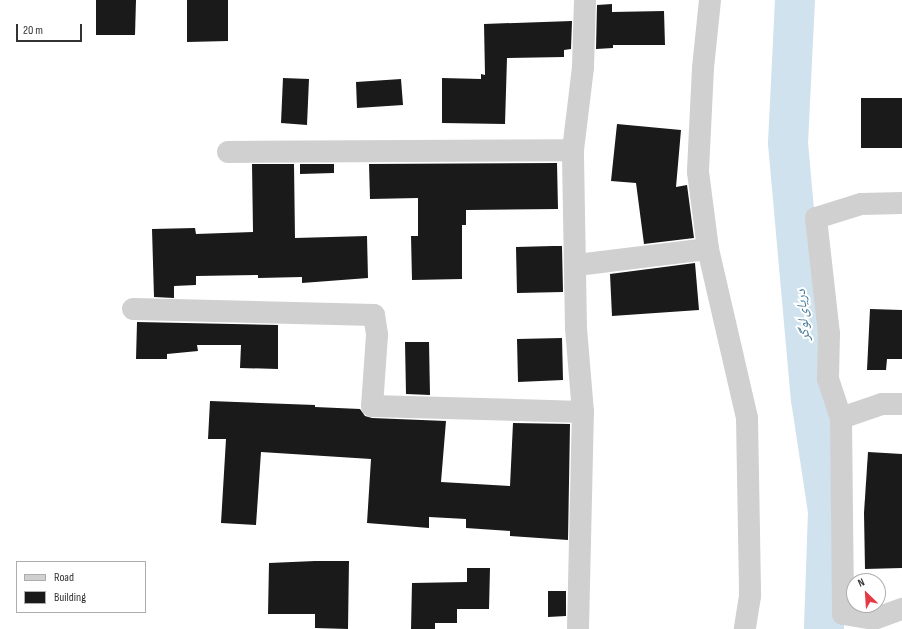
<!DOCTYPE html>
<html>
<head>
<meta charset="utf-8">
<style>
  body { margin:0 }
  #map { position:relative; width:902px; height:629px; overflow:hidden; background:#fff; font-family:"Sofia Sans Condensed","Noto Naskh Arabic",sans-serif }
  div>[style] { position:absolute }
  .river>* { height:40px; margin:-20px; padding:0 20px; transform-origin:20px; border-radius:20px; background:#cfe2ee }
  .building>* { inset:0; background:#1a1a1a }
  .minor>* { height:22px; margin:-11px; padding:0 11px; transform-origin:11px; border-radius:11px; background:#d0d0d0 }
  span { translate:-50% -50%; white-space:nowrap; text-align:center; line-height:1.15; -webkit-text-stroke:4px #fff; paint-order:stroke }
  .water-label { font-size:14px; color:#3f7597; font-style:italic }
  .legend { position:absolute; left:16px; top:561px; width:130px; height:52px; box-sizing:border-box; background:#fff; border:1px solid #adadad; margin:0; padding:5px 7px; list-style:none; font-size:12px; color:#333 }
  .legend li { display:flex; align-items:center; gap:8px; height:20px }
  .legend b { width:20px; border:1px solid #adadad }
  .north { position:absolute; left:846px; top:573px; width:40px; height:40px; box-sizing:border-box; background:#fff; border:1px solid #adadad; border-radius:50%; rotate:335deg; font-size:11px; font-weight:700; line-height:16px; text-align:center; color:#333 }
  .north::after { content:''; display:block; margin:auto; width:14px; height:18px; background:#e63946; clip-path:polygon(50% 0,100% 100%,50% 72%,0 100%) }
  .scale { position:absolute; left:16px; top:24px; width:66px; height:18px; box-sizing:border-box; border:2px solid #333; border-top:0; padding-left:5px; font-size:12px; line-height:14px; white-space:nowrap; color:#333; -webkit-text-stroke:3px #fff; paint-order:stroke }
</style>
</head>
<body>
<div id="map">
  <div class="river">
    <i style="left:795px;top:0;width:143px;rotate:92.8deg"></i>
    <i style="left:788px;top:143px;width:257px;rotate:84.9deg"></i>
    <i style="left:811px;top:399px;width:114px;rotate:81.4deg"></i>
    <i style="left:828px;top:512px;width:117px;rotate:92deg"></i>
  </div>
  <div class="building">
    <i style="clip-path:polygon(96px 0,136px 0,135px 35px,96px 35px)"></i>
    <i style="clip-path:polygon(187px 0,228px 0,228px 41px,187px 42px)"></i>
    <i style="clip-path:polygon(612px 4px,612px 12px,664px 11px,665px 45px,613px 45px,613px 48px,596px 49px,597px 5px)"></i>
    <i style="clip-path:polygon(572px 21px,571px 49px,564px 50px,564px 57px,507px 58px,505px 124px,442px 123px,442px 78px,481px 79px,481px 74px,485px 75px,484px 24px)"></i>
    <i style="clip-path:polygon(283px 78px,309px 79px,307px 125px,281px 123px)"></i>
    <i style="clip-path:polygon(401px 79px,403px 105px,357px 108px,356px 82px)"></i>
    <i style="clip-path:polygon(861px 98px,902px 98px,902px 148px,861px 148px)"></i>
    <i style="clip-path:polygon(617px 124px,681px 130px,676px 187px,687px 185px,694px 238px,644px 244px,636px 183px,611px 181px)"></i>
    <i style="clip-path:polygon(557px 163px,558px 209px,466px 210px,466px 225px,462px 225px,462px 279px,412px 280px,411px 236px,418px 236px,418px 198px,370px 199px,369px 164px)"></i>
    <i style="clip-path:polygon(252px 164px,294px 164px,295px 238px,367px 236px,368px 278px,302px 283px,302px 277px,258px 278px,258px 275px,196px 276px,196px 285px,174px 286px,174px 298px,154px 297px,152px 229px,195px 228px,196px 234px,253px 232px)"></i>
    <i style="clip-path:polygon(300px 164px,334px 164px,334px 173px,300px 174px)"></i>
    <i style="clip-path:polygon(553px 246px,562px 246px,563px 292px,517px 293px,516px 247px)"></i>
    <i style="clip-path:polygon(695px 263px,699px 310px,612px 316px,610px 274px)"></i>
    <i style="clip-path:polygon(870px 309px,902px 310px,902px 359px,887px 359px,886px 370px,867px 370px)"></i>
    <i style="clip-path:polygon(137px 322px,278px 325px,278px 369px,240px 368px,241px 345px,197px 345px,198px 351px,167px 354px,167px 359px,136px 359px)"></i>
    <i style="clip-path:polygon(562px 338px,563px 380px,518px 382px,517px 339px)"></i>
    <i style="clip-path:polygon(405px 342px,429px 342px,430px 395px,406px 394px)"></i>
    <i style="clip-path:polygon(210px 401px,315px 405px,315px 407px,360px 409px,365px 416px,372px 418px,446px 421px,441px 482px,510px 486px,513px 423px,570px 424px,568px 540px,510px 536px,510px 531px,466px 528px,466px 519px,429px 517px,429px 528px,367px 523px,371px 459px,261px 452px,256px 525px,221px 523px,226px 439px,208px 439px)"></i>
    <i style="clip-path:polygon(868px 452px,902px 454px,902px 568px,865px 569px,864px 513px)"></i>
    <i style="clip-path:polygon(315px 561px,349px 561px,348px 629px,315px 628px,315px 614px,268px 614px,269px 563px)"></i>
    <i style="clip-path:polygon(467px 568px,490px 568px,489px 609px,457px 609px,457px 623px,435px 623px,435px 629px,411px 629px,412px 583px,467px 582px)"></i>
    <i style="clip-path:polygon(548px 591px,566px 591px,566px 616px,548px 617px)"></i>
  </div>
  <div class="minor">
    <i style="left:710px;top:0;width:68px;rotate:95.9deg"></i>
    <i style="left:703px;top:68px;width:104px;rotate:92.8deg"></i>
    <i style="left:698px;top:172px;width:78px;rotate:82.6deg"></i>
    <i style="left:708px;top:249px;width:173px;rotate:77deg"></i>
    <i style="left:747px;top:418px;width:178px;rotate:89deg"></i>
    <i style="left:750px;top:596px;width:33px;rotate:99deg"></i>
    <i style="left:228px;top:152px;width:345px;rotate:-0.3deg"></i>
    <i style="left:902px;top:203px;width:41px;rotate:178.6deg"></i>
    <i style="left:861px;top:204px;width:47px;rotate:162.7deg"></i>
    <i style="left:816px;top:218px;width:117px;rotate:83.6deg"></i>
    <i style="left:829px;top:334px;width:45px;rotate:91.3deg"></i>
    <i style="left:828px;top:379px;width:41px;rotate:71.6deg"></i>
    <i style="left:841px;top:418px;width:196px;rotate:89.4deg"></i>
    <i style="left:843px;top:614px;width:31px;rotate:9deg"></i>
    <i style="left:874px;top:619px;width:30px;rotate:-20deg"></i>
    <i style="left:577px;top:265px;width:132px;rotate:-7deg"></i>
    <i style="left:133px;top:309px;width:241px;rotate:1.4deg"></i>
    <i style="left:374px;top:315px;width:20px;rotate:81deg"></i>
    <i style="left:377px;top:335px;width:71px;rotate:94deg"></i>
    <i style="left:372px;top:406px;width:211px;rotate:1.6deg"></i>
    <i style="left:841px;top:418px;width:43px;rotate:-18.9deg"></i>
    <i style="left:882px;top:404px;width:20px"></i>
    <i style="left:578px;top:629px;width:217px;rotate:-88.7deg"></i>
    <i style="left:583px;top:412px;width:84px;rotate:-94.8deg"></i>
    <i style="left:576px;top:328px;width:178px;rotate:-91deg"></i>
    <i style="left:573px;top:150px;width:84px;rotate:-83.1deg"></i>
    <i style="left:583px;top:67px;width:67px;rotate:-88.3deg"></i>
  </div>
  <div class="water-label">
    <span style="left:803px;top:315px;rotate:-95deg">دریای لوگر</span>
  </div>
  <ul class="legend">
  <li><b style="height:5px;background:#d0d0d0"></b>Road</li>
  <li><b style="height:11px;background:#1a1a1a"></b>Building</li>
  </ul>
  <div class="north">N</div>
  <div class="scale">20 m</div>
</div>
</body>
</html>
